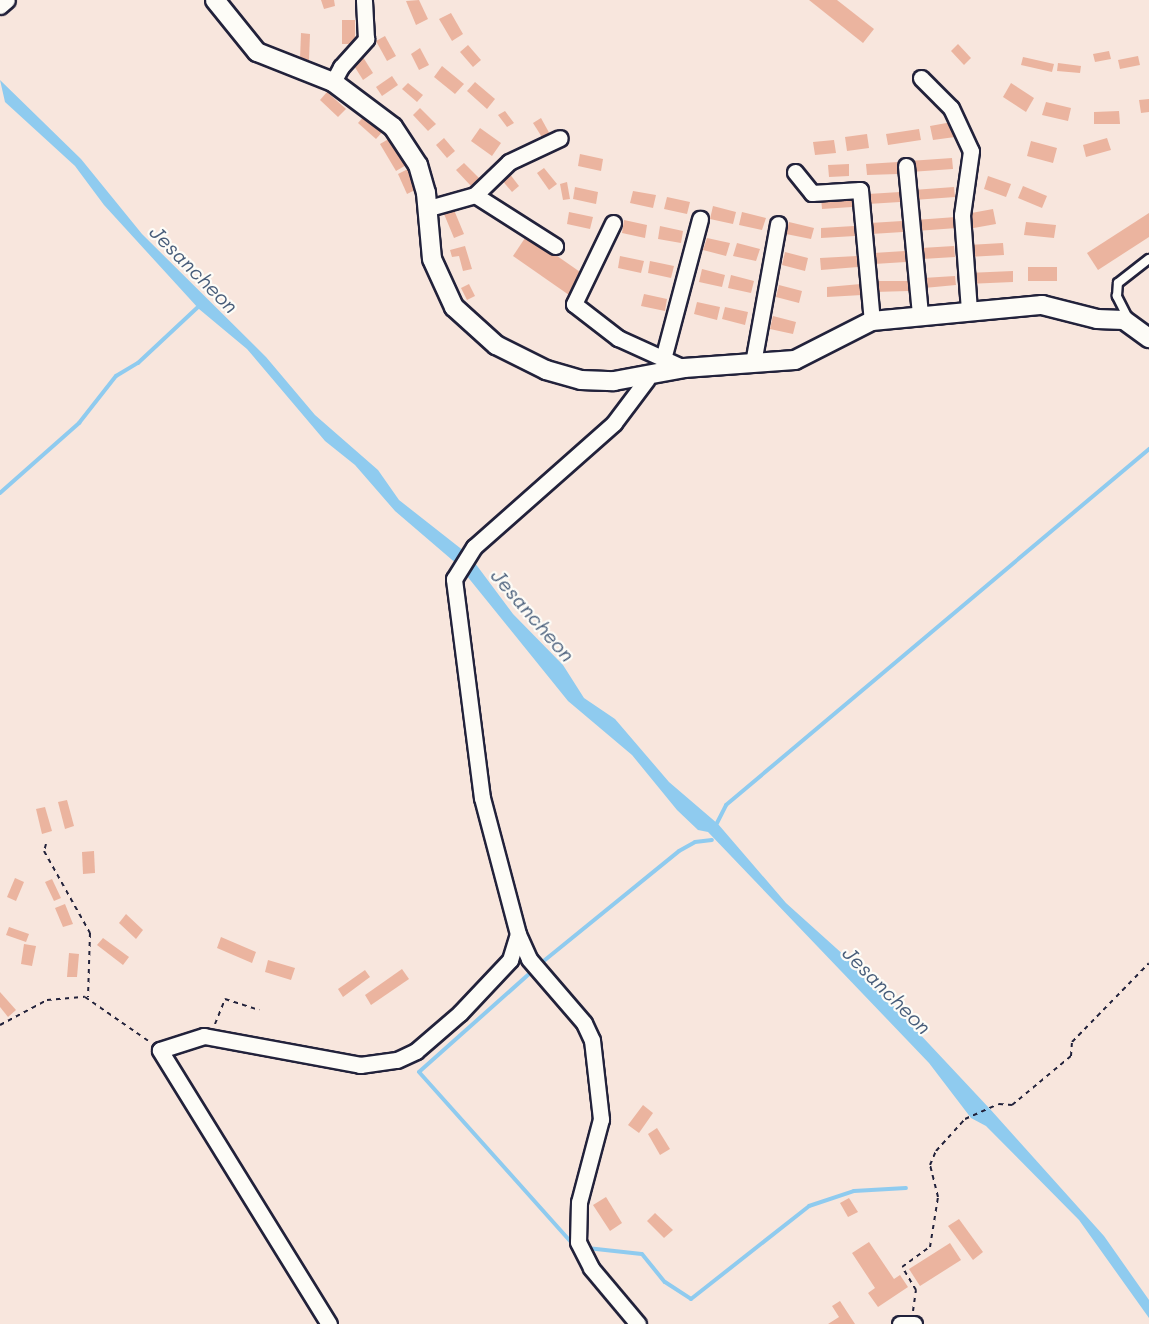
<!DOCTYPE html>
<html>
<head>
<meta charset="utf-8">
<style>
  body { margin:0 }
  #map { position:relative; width:1149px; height:1324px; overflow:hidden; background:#f8e6dd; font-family:Mali,sans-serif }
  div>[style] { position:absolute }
  .water>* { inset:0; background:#8fcbef }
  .stream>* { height:4px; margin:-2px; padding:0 2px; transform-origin:2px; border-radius:2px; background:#8fcbef }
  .building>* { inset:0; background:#ebb49f }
  .path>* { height:2px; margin-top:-1px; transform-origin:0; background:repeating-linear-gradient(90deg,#22223b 0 4.5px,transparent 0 9px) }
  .roads { filter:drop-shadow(2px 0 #22223b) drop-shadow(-2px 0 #22223b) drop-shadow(0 2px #22223b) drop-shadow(0 -2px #22223b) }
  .service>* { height:8px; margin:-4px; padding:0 4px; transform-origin:4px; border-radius:4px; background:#fdfcf7 }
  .minor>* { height:15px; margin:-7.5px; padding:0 7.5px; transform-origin:7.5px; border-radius:7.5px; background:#fdfcf7 }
  .tertiary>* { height:18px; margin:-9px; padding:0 9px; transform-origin:9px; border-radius:9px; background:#fdfcf7 }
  span { translate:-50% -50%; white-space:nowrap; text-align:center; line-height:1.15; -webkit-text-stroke:4.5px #fdfcf7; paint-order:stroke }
  .water-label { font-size:20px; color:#485d7a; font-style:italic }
</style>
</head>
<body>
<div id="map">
  <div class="water">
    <i style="clip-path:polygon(0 80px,81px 159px,142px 234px,266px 357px,315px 415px,378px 470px,399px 500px,469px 555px,513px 614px,563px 665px,584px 698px,615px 719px,669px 782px,718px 824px,786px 903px,856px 966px,990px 1109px,1104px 1236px,1149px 1300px,1149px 1318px,1079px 1220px,986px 1126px,971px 1118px,929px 1063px,708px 832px,698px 830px,677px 810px,632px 755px,568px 701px,458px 565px,395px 511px,355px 465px,325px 441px,247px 349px,199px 309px,104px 205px,75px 166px,5px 102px)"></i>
  </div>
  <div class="stream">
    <i style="left:0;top:493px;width:106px;rotate:-41.5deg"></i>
    <i style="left:79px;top:423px;width:60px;rotate:-51.8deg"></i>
    <i style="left:116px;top:376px;width:26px;rotate:-31deg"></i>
    <i style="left:138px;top:363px;width:82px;rotate:-43deg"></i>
    <i style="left:717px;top:823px;width:20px;rotate:-63deg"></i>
    <i style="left:726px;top:805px;width:553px;rotate:-40.08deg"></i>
    <i style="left:540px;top:964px;width:179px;rotate:-39.1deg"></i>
    <i style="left:679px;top:851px;width:18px;rotate:-29deg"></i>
    <i style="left:695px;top:842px;width:17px;rotate:-7deg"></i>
    <i style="left:529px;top:974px;width:147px;rotate:138.3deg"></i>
    <i style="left:419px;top:1072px;width:229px;rotate:48.2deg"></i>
    <i style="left:587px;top:1248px;width:55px;rotate:6.2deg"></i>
    <i style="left:642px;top:1254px;width:36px;rotate:51deg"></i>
    <i style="left:665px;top:1282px;width:31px;rotate:33deg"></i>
    <i style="left:691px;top:1299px;width:150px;rotate:-38.2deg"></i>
    <i style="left:809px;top:1206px;width:47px;rotate:-18.4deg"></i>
    <i style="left:854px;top:1191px;width:52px;rotate:-3.3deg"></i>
  </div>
  <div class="building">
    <i style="clip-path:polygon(321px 0,334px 0,335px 6px,324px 9px)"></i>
    <i style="clip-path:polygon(419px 0,428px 19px,416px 25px,406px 1px)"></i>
    <i style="clip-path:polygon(809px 0,837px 0,874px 29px,863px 43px)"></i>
    <i style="clip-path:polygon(451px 13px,463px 34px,452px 41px,439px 19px)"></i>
    <i style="clip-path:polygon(342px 20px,355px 20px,355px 44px,342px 44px)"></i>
    <i style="clip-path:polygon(301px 33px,310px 34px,309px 60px,300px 59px)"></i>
    <i style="clip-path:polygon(385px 36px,396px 56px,387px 61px,376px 41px)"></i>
    <i style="clip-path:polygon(958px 44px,971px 58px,964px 65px,951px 51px)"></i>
    <i style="clip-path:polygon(468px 45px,481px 60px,473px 67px,460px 52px)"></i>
    <i style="clip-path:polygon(420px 48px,429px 65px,419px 70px,411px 54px)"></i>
    <i style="clip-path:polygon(1109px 51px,1111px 59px,1095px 62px,1093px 54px)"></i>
    <i style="clip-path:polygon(361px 54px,373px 73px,363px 80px,351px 61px)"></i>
    <i style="clip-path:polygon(1138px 56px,1140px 65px,1120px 69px,1118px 60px)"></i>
    <i style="clip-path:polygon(1023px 57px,1054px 64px,1052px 72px,1021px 65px)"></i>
    <i style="clip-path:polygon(1058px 63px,1081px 66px,1080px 73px,1057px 71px)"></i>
    <i style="clip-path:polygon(442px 66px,464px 84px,455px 94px,434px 77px)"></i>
    <i style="clip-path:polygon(392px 76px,398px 85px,382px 96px,376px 87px)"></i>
    <i style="clip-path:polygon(475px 82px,495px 99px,487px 109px,467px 91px)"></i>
    <i style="clip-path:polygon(408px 83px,423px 95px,417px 102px,402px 89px)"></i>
    <i style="clip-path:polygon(1011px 83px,1034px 98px,1026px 112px,1003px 97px)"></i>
    <i style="clip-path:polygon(327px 92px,346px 109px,338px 117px,320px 100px)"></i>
    <i style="clip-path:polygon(1149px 99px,1149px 112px,1141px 113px,1139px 100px)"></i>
    <i style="clip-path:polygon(1046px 102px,1071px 108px,1068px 121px,1042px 115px)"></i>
    <i style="clip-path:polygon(420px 108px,436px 124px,428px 131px,413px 115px)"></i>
    <i style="clip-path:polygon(505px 111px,514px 123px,507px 127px,498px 115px)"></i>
    <i style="clip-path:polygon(1119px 111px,1120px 124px,1094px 124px,1094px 112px)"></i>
    <i style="clip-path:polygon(366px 114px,384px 130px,376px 139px,358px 123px)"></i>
    <i style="clip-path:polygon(541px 118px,552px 138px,545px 142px,533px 123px)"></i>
    <i style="clip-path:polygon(952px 122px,955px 137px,933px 140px,930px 126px)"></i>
    <i style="clip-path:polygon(480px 128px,501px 143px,492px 156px,471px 141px)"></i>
    <i style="clip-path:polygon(919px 129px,921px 140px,888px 145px,886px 134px)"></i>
    <i style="clip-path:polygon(867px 134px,869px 148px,847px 151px,845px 137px)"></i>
    <i style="clip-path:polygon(392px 137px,408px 164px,396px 171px,380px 144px)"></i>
    <i style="clip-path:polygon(444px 138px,455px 151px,447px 158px,436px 145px)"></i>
    <i style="clip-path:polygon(1107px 138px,1111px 150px,1086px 157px,1083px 145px)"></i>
    <i style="clip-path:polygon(834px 140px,836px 153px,815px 155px,813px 142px)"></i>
    <i style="clip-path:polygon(1031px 141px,1057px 148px,1053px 163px,1027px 156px)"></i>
    <i style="clip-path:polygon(580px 154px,603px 159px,601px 171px,578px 166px)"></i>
    <i style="clip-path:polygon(952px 158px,953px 169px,910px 172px,909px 161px)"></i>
    <i style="clip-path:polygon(898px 162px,898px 174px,867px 175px,866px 164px)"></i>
    <i style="clip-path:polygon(464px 163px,479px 178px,471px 186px,456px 170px)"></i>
    <i style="clip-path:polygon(849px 164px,849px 176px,829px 177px,828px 165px)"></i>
    <i style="clip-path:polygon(544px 168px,557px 184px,549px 190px,537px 173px)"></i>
    <i style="clip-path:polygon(408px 169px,417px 189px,407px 194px,398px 174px)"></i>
    <i style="clip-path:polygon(509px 173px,519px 186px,512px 192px,501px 179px)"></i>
    <i style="clip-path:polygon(988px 176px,1011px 184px,1006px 197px,984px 189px)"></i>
    <i style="clip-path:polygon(567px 182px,570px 199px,563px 200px,560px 184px)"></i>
    <i style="clip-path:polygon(1023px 186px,1047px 196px,1042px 208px,1018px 198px)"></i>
    <i style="clip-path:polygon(575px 187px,598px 192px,596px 204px,573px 199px)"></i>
    <i style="clip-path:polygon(954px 187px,955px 197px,914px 200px,913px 190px)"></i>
    <i style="clip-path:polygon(633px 191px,656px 195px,653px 208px,630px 203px)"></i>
    <i style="clip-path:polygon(900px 192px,900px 202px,868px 204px,868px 194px)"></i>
    <i style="clip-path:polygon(852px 196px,852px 207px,822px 209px,821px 198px)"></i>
    <i style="clip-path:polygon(667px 197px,690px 202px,687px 214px,664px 209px)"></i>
    <i style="clip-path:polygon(713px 206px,736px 212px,733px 224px,710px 219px)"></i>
    <i style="clip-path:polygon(993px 209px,996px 224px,968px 229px,966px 214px)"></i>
    <i style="clip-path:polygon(454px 210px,464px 234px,454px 238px,444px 214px)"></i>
    <i style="clip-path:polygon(569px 212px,593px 217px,590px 229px,567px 224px)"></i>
    <i style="clip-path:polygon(742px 212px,766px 218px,762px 230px,739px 225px)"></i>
    <i style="clip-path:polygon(1149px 213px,1149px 237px,1098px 270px,1087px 253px)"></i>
    <i style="clip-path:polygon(956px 217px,957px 228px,916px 231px,915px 220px)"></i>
    <i style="clip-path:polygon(624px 220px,647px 225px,645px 238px,622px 233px)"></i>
    <i style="clip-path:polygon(902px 221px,903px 232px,871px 234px,870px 223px)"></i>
    <i style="clip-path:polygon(789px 222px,814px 228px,811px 239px,786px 234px)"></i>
    <i style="clip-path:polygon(1026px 222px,1056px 225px,1054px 238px,1024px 235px)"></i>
    <i style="clip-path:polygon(660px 226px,683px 231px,681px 243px,658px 239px)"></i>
    <i style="clip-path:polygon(854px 226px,855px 236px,821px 238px,821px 228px)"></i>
    <i style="clip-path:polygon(527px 235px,583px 274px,569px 295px,513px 256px)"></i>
    <i style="clip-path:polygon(707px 238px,730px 243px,726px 256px,703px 250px)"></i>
    <i style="clip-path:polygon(737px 243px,760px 249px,756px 261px,733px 256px)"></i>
    <i style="clip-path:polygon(1003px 243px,1004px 255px,968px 257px,968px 245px)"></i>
    <i style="clip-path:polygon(465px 246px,472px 269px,463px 271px,459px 256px,452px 257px,450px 250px)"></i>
    <i style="clip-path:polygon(954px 246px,955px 257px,922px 259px,921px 248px)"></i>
    <i style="clip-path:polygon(905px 251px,906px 262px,874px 264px,873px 253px)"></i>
    <i style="clip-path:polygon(785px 252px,808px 258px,805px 271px,782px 265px)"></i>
    <i style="clip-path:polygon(620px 256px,644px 261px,641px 273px,618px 268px)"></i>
    <i style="clip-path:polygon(857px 256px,858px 267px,821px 270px,820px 258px)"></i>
    <i style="clip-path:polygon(650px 261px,674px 266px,671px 278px,648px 273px)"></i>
    <i style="clip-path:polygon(1028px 267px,1057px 267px,1057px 281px,1028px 281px)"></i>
    <i style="clip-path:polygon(702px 269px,725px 275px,722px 287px,699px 282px)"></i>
    <i style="clip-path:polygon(1013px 271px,1013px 282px,967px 284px,967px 273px)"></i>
    <i style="clip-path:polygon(731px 275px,754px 281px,751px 293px,728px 288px)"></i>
    <i style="clip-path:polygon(955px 276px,956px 285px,924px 288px,923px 278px)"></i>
    <i style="clip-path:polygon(874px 281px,909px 281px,909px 291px,874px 292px)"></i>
    <i style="clip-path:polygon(469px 284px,475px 296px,467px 300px,461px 288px)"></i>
    <i style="clip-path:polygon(861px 284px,862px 295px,827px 297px,827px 287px)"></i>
    <i style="clip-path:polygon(779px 285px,802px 291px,799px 303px,776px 297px)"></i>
    <i style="clip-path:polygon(644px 294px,667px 299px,665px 311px,641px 306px)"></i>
    <i style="clip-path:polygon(697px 302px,720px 307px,717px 320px,694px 314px)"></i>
    <i style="clip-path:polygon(725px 307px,748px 312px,745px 325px,722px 319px)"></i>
    <i style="clip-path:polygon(773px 316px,796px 322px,793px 334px,770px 329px)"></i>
    <i style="clip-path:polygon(67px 800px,74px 826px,65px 829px,58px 802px)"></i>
    <i style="clip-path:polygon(45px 807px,52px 831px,42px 834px,36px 809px)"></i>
    <i style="clip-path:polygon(94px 851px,95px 873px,83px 874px,82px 852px)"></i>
    <i style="clip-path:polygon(15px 878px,24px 882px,16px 901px,7px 897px)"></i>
    <i style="clip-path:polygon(52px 879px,61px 898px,54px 901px,45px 882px)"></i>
    <i style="clip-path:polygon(65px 904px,73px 924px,63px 927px,55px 908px)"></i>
    <i style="clip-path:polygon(126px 914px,143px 930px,136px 939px,119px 923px)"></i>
    <i style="clip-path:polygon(9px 927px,29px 934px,26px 942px,6px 935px)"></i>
    <i style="clip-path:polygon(221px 937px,256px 952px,252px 963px,217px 948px)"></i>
    <i style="clip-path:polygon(103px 938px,129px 957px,123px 965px,97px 945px)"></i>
    <i style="clip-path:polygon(24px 944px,36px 946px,32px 966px,21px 964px)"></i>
    <i style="clip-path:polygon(69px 953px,79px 954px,77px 977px,67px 977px)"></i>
    <i style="clip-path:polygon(268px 960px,295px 968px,291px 980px,265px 972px)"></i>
    <i style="clip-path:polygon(402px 969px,409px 979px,371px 1005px,365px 995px)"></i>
    <i style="clip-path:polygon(365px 970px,370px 977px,343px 997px,338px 989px)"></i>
    <i style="clip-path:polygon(0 992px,16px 1010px,8px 1017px,0 1007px)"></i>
    <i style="clip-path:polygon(643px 1105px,653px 1113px,639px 1133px,628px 1125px)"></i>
    <i style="clip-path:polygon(657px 1128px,670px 1149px,660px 1155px,648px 1134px)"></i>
    <i style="clip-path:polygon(606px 1197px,622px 1223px,610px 1231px,593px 1205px)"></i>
    <i style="clip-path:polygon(849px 1198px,858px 1212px,848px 1217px,840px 1203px)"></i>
    <i style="clip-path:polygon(655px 1213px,673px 1230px,664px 1238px,647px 1221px)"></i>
    <i style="clip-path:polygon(959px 1219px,983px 1252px,973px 1260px,948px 1226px)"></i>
    <i style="clip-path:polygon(869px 1242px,894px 1279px,900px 1275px,908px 1287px,878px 1307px,868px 1293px,875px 1288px,852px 1253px)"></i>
    <i style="clip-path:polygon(950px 1243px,961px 1260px,920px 1286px,909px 1269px)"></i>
    <i style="clip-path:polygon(840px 1301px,855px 1324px,828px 1324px,839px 1317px,832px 1306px)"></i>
  </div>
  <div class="path">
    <i style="left:46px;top:844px;width:7px;rotate:106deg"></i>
    <i style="left:44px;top:851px;width:94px;rotate:60.7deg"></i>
    <i style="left:90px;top:933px;width:64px;rotate:91.8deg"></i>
    <i style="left:215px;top:1024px;width:27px;rotate:-68deg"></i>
    <i style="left:225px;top:999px;width:36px;rotate:18deg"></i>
    <i style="left:0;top:1025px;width:53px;rotate:-28deg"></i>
    <i style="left:47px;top:1000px;width:38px;rotate:-5deg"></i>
    <i style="left:85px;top:997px;width:79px;rotate:34.7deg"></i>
    <i style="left:913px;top:1311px;width:21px;rotate:-82deg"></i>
    <i style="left:916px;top:1290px;width:27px;rotate:-121deg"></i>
    <i style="left:902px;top:1267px;width:34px;rotate:-36deg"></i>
    <i style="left:930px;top:1247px;width:51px;rotate:-80.9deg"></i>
    <i style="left:938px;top:1197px;width:33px;rotate:-104deg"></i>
    <i style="left:930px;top:1165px;width:15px;rotate:-67deg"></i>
    <i style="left:936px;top:1151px;width:43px;rotate:-47.8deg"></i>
    <i style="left:965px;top:1119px;width:37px;rotate:-24deg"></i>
    <i style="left:999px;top:1104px;width:13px;rotate:4deg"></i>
    <i style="left:1012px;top:1105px;width:77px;rotate:-39.7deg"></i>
    <i style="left:1071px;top:1056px;width:14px;rotate:-86deg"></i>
    <i style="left:1072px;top:1042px;width:110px;rotate:-45.7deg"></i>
  </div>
  <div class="roads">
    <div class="service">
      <i style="left:1128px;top:318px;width:25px;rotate:-117deg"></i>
      <i style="left:1117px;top:296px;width:13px;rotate:-86deg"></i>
      <i style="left:1118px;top:283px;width:39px;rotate:-38deg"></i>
    </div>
    <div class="minor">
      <i style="left:0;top:6px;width:9px;rotate:-41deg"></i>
      <i style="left:921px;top:78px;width:42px;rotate:45deg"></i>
      <i style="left:951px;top:108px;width:47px;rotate:65.1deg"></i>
      <i style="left:971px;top:151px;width:65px;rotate:98deg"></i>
      <i style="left:962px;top:215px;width:95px;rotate:85.8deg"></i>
      <i style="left:333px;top:82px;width:17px;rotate:-62deg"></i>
      <i style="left:341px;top:67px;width:38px;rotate:-48deg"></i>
      <i style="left:366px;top:39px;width:39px;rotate:-93deg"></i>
      <i style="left:906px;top:166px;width:148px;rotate:84.6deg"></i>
      <i style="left:795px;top:172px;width:27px;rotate:51deg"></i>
      <i style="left:812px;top:193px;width:48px;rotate:-3.6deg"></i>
      <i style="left:860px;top:190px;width:132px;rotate:84.8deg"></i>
      <i style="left:475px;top:195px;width:95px;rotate:32.5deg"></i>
      <i style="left:429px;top:208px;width:48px;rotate:-15.8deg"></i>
      <i style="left:475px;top:195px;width:47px;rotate:-44.1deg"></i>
      <i style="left:509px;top:162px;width:56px;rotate:-25.2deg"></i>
      <i style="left:613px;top:223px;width:90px;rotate:115.7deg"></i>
      <i style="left:574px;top:304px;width:56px;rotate:37.7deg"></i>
      <i style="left:618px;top:338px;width:72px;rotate:24.4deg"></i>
      <i style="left:663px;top:359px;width:145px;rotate:-75.2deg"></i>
      <i style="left:753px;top:363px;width:141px;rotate:-79.8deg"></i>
      <i style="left:518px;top:934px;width:27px;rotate:66deg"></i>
      <i style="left:529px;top:959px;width:84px;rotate:49.3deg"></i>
      <i style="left:584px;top:1023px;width:19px;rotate:65deg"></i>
      <i style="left:592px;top:1040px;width:80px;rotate:83.5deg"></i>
      <i style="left:601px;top:1119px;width:86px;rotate:104.8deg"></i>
      <i style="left:579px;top:1202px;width:40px;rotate:91.4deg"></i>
      <i style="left:578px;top:1242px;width:29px;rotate:63deg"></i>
      <i style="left:591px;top:1268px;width:73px;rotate:50deg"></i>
      <i style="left:329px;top:1324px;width:322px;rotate:-121.7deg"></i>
      <i style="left:160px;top:1050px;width:46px;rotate:-17.7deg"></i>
      <i style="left:204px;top:1036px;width:159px;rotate:10.5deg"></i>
      <i style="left:360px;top:1065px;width:37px;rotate:-8deg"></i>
      <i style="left:397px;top:1060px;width:21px;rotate:-25deg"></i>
      <i style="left:416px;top:1051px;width:58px;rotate:-40.8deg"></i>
      <i style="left:460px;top:1013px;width:73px;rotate:-46.7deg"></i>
      <i style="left:510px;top:960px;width:27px;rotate:-73deg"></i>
      <i style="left:518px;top:934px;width:141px;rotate:-104.8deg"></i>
      <i style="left:482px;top:798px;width:221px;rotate:-97.3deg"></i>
      <i style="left:454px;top:579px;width:38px;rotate:-58deg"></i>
      <i style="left:474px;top:547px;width:187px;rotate:-41.5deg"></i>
      <i style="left:614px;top:423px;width:55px;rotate:-53.1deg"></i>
      <i style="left:900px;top:1324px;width:14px"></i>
    </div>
    <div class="tertiary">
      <i style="left:215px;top:0;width:67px;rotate:51.1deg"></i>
      <i style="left:257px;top:52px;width:82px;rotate:21.5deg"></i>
      <i style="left:333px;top:82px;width:75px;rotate:36.9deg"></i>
      <i style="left:393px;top:127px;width:45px;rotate:56.7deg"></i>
      <i style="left:418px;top:165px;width:29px;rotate:74deg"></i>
      <i style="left:426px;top:193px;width:66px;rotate:84.8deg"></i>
      <i style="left:432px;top:259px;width:53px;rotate:65.4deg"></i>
      <i style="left:454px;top:307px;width:57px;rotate:42.1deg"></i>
      <i style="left:496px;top:345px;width:56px;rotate:26.6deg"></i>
      <i style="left:546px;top:370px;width:36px;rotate:16deg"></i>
      <i style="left:581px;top:380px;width:33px;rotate:2deg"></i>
      <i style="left:614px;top:381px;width:71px;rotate:-10.5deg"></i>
      <i style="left:684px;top:368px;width:111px;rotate:-4.1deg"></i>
      <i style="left:795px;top:360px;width:86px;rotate:-26.9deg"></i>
      <i style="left:872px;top:321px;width:171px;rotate:-5.4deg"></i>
      <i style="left:1042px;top:305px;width:57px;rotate:14.3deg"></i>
      <i style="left:1097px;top:319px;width:27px;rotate:2deg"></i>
      <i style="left:1124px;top:320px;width:31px;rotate:36deg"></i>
    </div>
  </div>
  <div class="water-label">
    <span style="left:194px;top:269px;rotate:45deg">Jesancheon</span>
    <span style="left:533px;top:615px;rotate:49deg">Jesancheon</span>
    <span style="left:887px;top:990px;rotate:45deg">Jesancheon</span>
  </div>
</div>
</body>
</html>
